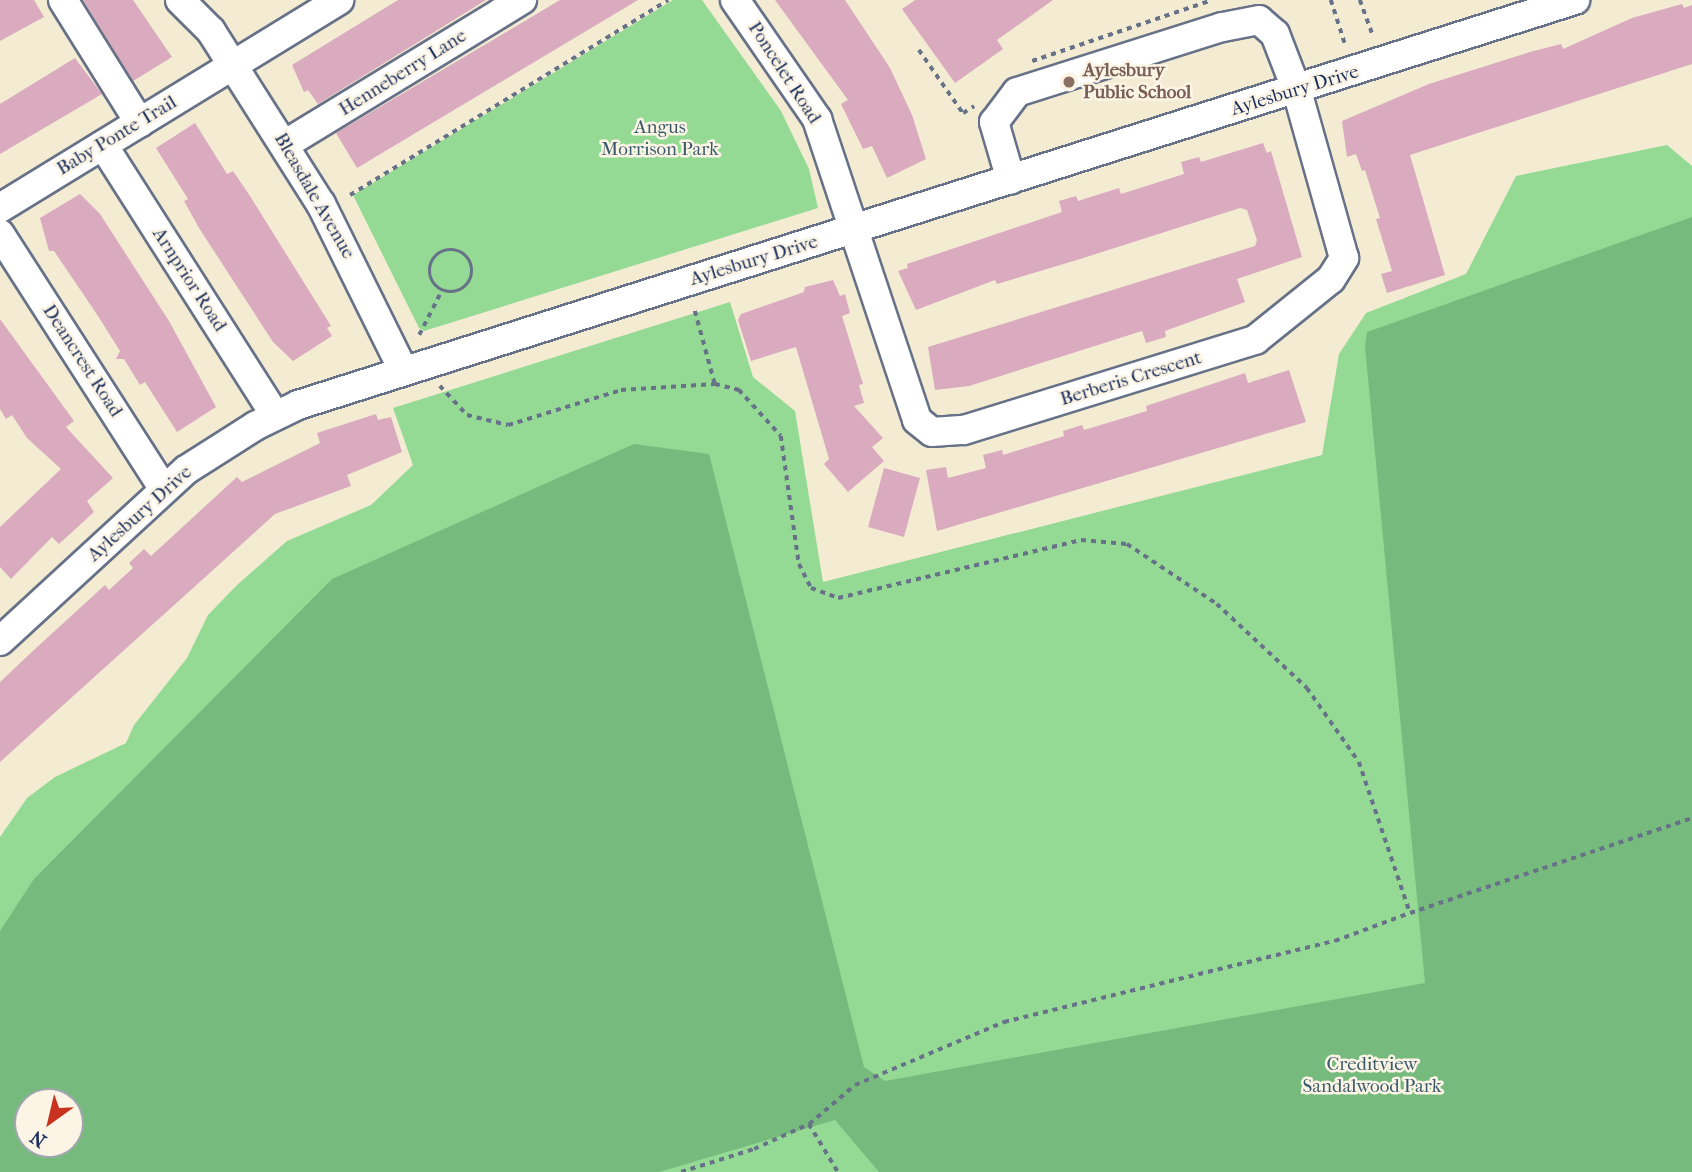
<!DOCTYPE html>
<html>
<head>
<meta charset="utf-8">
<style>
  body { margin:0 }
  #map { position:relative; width:1692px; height:1172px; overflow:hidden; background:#f3ecd3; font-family:"IM FELL French Canon",serif }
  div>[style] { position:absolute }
  .green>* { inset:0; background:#94da94 }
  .forest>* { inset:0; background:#77ba7e }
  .building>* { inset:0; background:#daaabf }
  .path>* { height:3.5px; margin-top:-1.75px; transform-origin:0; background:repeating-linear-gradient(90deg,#677187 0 5px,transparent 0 10px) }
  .path>.ring { margin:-1.75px; padding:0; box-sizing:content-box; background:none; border:3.5px solid #677187; border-radius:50% }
  .roads { filter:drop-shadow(2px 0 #677187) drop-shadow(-2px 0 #677187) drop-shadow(0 2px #677187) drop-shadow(0 -2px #677187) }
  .minor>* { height:28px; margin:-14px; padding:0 14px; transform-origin:14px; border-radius:14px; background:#fff }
  .dots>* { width:19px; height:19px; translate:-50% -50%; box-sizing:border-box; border:4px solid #fcf5e5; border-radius:50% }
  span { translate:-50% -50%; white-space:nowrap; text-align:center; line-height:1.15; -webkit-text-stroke:5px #fcf5e5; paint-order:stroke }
  .education-label { font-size:19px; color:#785e54; font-weight:700 }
  .left { translate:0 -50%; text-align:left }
  .street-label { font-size:19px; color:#1b2f5e }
  .park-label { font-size:19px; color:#395a6c }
  .north { position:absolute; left:14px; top:1088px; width:70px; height:70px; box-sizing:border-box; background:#fcf5e5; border:2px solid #a2a6af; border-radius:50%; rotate:214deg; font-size:19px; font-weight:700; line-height:28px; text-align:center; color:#1b2f5e }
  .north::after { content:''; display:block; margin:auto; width:24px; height:32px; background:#c8321e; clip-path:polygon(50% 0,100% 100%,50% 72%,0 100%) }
</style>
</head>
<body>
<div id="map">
  <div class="green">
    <i style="clip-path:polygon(673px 0,702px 0,781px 111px,809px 169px,818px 208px,424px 331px,419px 328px,353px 195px)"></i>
    <i style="clip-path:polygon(evenodd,1667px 145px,1692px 166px,1692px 1172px,0 1172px,0 837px,27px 798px,55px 777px,126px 743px,134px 725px,187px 658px,208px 615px,237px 585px,287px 541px,371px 505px,413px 465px,393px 408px,730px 302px,753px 377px,795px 411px,823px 582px,1322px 455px,1339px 354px,1366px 313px,1466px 274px,1516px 176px,1667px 145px,28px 1102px,70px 1102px,70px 1144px,28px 1144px,28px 1102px)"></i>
  </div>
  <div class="forest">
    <i style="clip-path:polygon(evenodd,1692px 217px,1692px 1172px,879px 1172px,835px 1120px,659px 1172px,0 1172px,0 931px,34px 879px,332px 579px,634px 444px,709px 454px,864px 1067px,885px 1081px,1425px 983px,1365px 346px,1367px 332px,1692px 217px,28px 1102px,70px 1102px,70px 1144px,28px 1144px,28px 1102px)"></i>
  </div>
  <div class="building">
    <i style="clip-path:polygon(0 0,34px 0,44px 17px,0 41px)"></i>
    <i style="clip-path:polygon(83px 0,133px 0,172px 57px,133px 81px)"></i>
    <i style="clip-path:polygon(398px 0,486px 0,318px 104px,308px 90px,304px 92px,292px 65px)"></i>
    <i style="clip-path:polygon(560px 0,638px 0,357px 168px,336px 133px)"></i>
    <i style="clip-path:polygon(775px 0,845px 0,890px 68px,912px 115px,926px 159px,887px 178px,872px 146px,863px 149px,841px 104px,848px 100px)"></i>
    <i style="clip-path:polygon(915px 0,1053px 0,997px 40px,1003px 49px,955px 83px,902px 9px)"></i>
    <i style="clip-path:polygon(1682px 4px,1684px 8px,1692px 5px,1692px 64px,1410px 155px,1445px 275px,1387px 293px,1381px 274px,1392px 271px,1376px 219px,1380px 218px,1365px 170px,1362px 171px,1356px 154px,1347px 157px,1342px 121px,1429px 84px,1530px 52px,1561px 44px,1563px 49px,1632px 18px)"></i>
    <i style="clip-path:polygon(75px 58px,102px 94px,0 154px,0 104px)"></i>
    <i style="clip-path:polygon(195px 123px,227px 174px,233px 171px,250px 196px,331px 326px,327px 328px,332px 336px,293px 361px,273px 342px,199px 228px,184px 201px,188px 199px,156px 148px)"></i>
    <i style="clip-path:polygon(1263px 143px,1267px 153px,1271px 151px,1302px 257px,1237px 279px,1245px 302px,1165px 331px,1166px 337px,1146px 343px,1142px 331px,969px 386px,935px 390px,928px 347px,1255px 246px,1257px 240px,1247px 210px,1240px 208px,1077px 260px,997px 284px,995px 280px,916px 310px,898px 271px,908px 268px,907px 264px,1062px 212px,1059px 201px,1076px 196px,1078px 201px,1119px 188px,1121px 194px,1184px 174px,1181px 162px,1199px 157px,1201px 162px)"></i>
    <i style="clip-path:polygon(80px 194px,100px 214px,169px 321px,216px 407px,177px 432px,145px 382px,140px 385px,124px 359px,116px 359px,120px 351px,98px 316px,54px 251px,49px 251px,40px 218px)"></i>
    <i style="clip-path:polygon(833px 280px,840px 296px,845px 294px,850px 313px,842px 316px,863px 384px,859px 385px,864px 403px,854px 406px,883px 438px,872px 447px,884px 461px,848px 492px,824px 464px,829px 459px,796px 347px,751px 361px,738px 320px,741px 314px,804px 292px,805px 287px)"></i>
    <i style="clip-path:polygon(0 319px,74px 421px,66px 427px,113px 478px,87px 501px,94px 512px,59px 544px,52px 537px,11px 579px,0 567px,0 527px,61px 469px,27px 438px,12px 415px,6px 419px,0 409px)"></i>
    <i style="clip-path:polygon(1289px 370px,1306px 422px,937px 531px,926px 470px,946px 467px,948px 478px,986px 468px,983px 455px,1002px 450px,1003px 455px,1064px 436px,1063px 431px,1082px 425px,1084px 430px,1147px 411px,1146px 406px,1245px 373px,1248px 383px)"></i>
    <i style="clip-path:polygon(376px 414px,378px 420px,391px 417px,402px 452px,347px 475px,351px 486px,275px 514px,0 762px,0 682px,35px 649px,105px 585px,109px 590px,133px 568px,129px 563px,144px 549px,151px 556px,237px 477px,242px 482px,320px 443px,317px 433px)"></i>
    <i style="clip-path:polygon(884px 468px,920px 478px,904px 537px,868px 527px)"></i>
  </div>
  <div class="path">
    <i style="left:1331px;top:0;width:46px;rotate:72.3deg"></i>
    <i style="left:1360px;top:0;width:38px;rotate:70deg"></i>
    <i style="left:919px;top:50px;width:77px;rotate:55.1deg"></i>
    <i style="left:963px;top:113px;width:13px;rotate:-32deg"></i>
    <i style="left:1032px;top:61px;width:190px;rotate:-18.7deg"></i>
    <i style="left:350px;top:195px;width:373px;rotate:-31.5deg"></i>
    <i class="ring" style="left:430px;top:250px;width:38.5px;height:38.5px"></i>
    <i style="left:695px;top:311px;width:76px;rotate:74.7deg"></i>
    <i style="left:419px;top:335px;width:51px;rotate:-62.9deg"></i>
    <i style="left:440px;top:386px;width:40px;rotate:47deg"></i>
    <i style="left:467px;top:415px;width:42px;rotate:13.7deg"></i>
    <i style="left:508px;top:425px;width:118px;rotate:-17.2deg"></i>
    <i style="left:621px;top:390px;width:94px;rotate:-3.7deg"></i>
    <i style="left:715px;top:384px;width:25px;rotate:14deg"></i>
    <i style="left:739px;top:390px;width:62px;rotate:47.6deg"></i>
    <i style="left:781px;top:436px;width:129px;rotate:82deg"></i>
    <i style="left:799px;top:564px;width:27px;rotate:63deg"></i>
    <i style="left:811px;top:588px;width:29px;rotate:20deg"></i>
    <i style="left:838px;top:598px;width:250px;rotate:-13.4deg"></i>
    <i style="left:1081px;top:540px;width:46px;rotate:5deg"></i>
    <i style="left:1127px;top:544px;width:108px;rotate:33.7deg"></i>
    <i style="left:1217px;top:604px;width:123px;rotate:43deg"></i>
    <i style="left:1307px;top:688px;width:90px;rotate:54.9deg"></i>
    <i style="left:1359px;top:762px;width:159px;rotate:71.3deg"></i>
    <i style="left:1410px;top:913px;width:298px;rotate:-18.6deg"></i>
    <i style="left:809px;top:1124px;width:56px;rotate:58.9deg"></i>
    <i style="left:681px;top:1172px;width:77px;rotate:-17.5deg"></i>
    <i style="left:754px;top:1149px;width:60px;rotate:-24.4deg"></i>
    <i style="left:809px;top:1124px;width:60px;rotate:-40.3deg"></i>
    <i style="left:855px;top:1085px;width:162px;rotate:-22.9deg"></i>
    <i style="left:1004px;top:1022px;width:341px;rotate:-13.8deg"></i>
    <i style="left:1335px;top:941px;width:80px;rotate:-20.5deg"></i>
  </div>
  <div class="roads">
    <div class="minor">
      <i style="left:63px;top:0;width:145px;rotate:58deg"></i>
      <i style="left:180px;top:0;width:44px;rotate:45deg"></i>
      <i style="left:211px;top:31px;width:205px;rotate:57.6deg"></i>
      <i style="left:321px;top:204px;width:185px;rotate:63.7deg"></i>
      <i style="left:735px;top:0;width:145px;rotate:55.4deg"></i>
      <i style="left:817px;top:119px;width:317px;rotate:71.6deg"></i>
      <i style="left:917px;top:420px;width:19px;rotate:39deg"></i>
      <i style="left:932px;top:432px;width:32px;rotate:-4deg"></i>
      <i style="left:964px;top:430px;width:305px;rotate:-17.2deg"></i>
      <i style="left:1255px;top:340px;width:97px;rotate:-38.8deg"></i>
      <i style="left:1331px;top:279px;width:25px;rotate:-58deg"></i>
      <i style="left:1344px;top:258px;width:173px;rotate:-105.7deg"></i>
      <i style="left:1297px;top:91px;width:61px;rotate:-111.1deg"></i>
      <i style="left:1275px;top:34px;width:21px;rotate:-139deg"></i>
      <i style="left:1259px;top:20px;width:38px;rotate:169deg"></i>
      <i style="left:1222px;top:27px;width:215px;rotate:162.4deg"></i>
      <i style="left:1017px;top:92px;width:38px;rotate:127deg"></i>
      <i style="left:994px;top:122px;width:60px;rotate:73.7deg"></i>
      <i style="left:103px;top:145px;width:320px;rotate:57.5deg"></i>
      <i style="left:284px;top:145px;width:279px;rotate:-31.4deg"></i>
      <i style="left:0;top:208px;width:398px;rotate:-31.5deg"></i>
      <i style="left:0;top:234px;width:303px;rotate:57.3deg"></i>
      <i style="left:0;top:641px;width:253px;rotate:-42.6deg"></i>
      <i style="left:186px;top:470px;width:82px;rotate:-32.5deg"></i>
      <i style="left:255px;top:426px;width:48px;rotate:-26deg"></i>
      <i style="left:298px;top:405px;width:1340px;rotate:-17.6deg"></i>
    </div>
  </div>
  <div class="dots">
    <i style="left:1069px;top:82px;background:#8d6e63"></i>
  </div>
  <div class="education-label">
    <span class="left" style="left:1083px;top:82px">Aylesbury<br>Public School</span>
  </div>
  <div class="street-label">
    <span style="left:403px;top:73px;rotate:-32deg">Henneberry Lane</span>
    <span style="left:784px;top:73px;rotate:57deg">Poncelet Road</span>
    <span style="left:1295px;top:91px;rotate:-17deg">Aylesbury Drive</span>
    <span style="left:117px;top:136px;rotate:-31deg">Baby Ponte Trail</span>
    <span style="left:314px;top:196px;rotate:60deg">Bleasdale Avenue</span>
    <span style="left:754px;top:261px;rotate:-17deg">Aylesbury Drive</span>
    <span style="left:189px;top:280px;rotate:57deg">Arnprior Road</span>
    <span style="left:82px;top:361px;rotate:57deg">Deancrest Road</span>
    <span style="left:1131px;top:379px;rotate:-17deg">Berberis Crescent</span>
    <span style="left:140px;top:514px;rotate:-42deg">Aylesbury Drive</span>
  </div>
  <div class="park-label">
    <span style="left:660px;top:139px">Angus<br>Morrison Park</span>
    <span style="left:1372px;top:1076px">Creditview<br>Sandalwood Park</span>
  </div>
  <div class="north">N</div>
</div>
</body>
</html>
